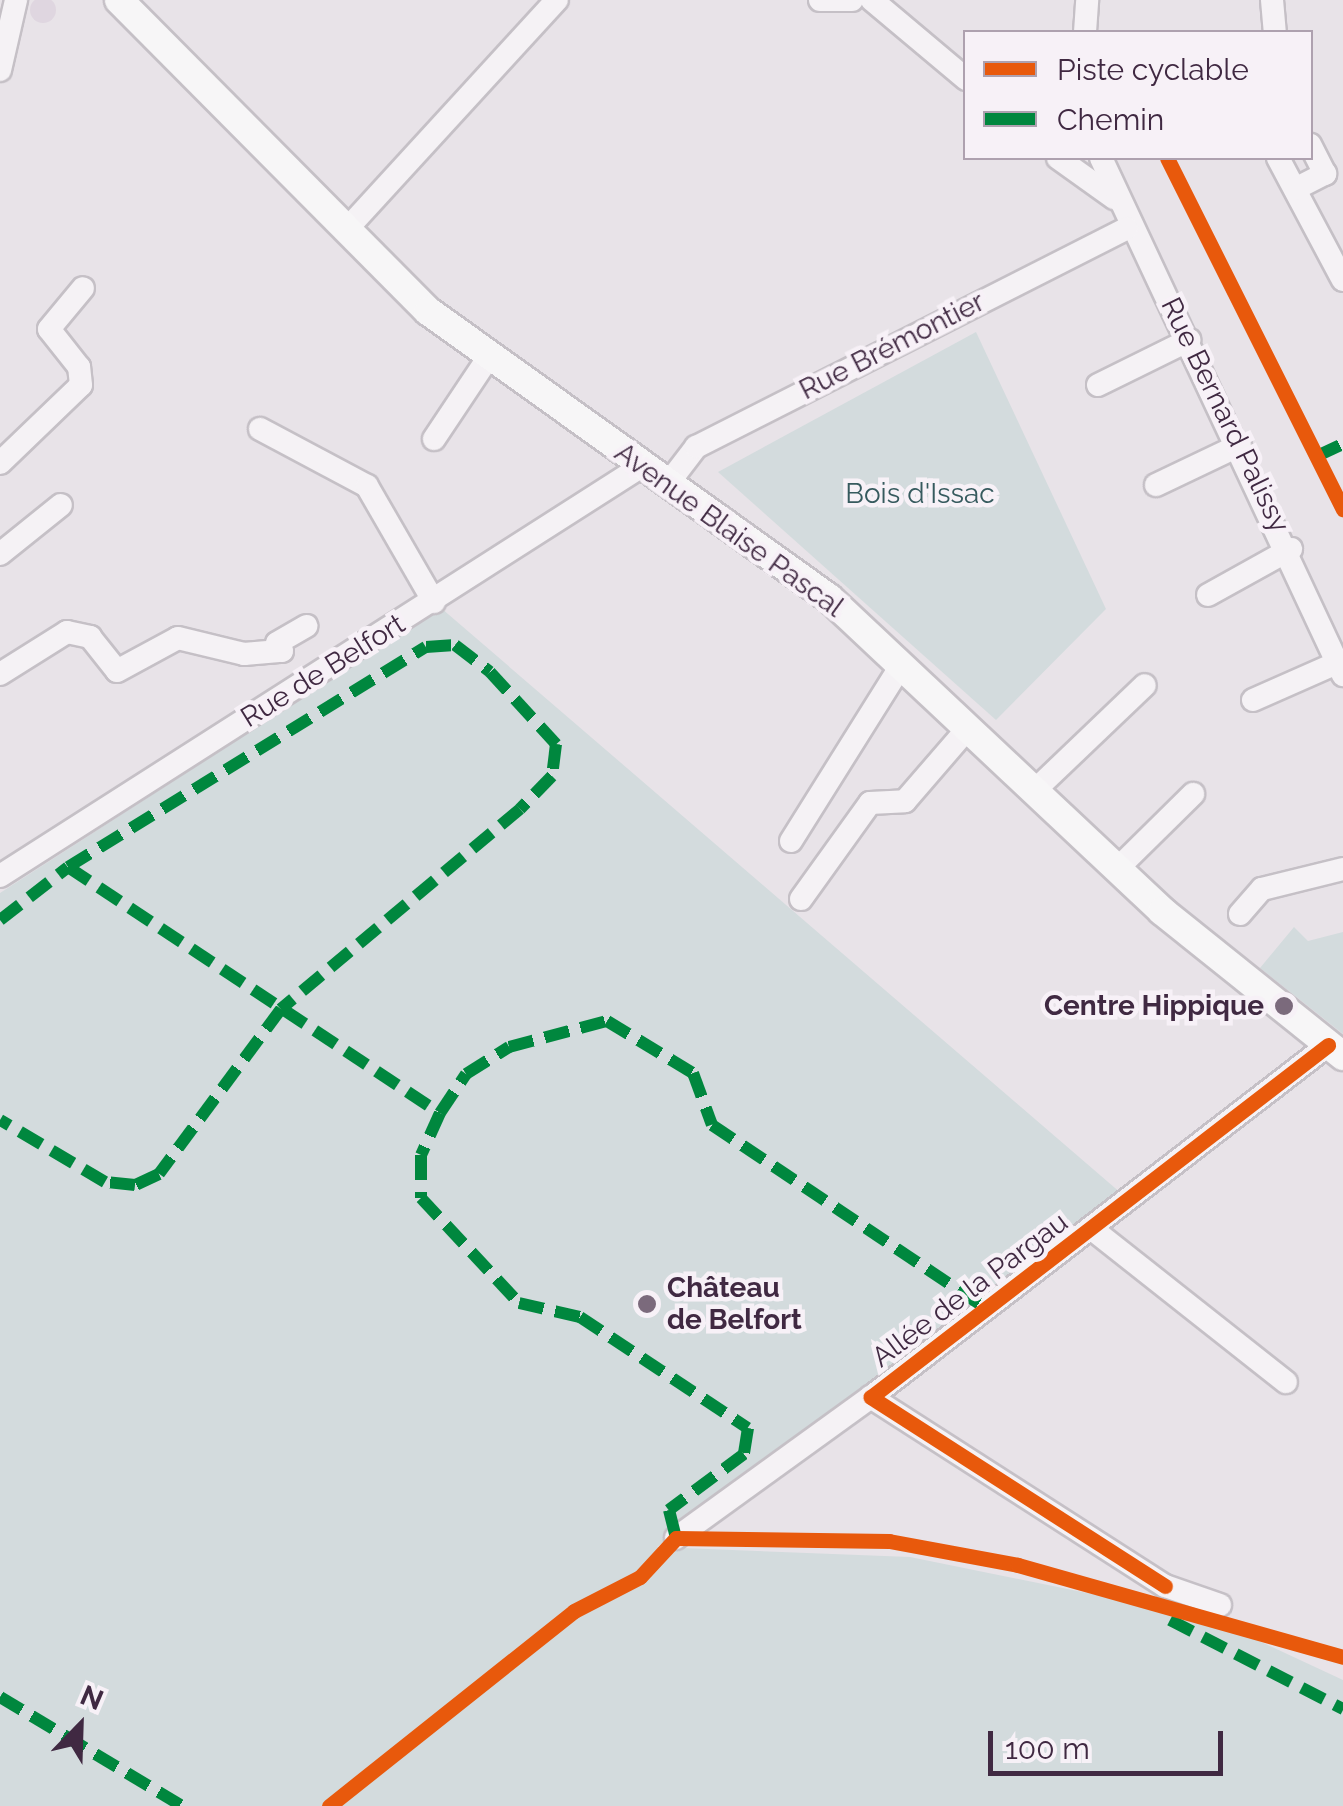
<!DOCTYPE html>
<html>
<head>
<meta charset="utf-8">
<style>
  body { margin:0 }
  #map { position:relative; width:1343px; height:1806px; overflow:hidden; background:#e8e3e8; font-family:Raleway,sans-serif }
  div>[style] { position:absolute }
  .built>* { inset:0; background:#dfd6e0 }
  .round { border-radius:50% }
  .green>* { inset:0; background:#d3dbdd }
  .roads { filter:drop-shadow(2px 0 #c5c0c6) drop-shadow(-2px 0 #c5c0c6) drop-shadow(0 2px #c5c0c6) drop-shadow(0 -2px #c5c0c6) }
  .minor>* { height:22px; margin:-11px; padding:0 11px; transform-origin:11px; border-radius:11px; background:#f5f2f5 }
  .major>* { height:28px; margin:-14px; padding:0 14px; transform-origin:14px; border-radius:14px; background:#f7f6f7 }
  .quiet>* { height:12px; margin-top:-6px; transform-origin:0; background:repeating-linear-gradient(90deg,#00873e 0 25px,transparent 0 37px) }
  .cycleway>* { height:15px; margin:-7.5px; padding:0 7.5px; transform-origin:7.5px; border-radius:7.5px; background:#e8590c }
  .dots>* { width:28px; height:28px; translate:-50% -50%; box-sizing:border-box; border:5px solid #f7f1f7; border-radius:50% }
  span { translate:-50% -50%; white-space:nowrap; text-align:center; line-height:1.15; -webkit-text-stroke:9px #f7f1f7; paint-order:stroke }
  .street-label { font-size:28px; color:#402942 }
  .park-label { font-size:28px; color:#365a5e }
  .poi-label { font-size:28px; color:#402942; font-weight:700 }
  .right { translate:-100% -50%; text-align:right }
  .left { translate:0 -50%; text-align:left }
  .legend { position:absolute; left:963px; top:30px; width:350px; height:130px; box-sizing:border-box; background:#f7f1f7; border:2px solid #aea1af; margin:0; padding:12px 18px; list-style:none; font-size:30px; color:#402942 }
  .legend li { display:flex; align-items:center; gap:20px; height:50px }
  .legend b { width:50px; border:2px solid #aea1af }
  .north { position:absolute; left:30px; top:1676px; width:100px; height:100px; -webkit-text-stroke:8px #f7f1f7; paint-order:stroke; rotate:23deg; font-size:28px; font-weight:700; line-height:40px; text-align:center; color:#402942 }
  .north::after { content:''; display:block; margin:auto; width:35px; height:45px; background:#402942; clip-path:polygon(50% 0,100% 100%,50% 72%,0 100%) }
  .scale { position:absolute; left:988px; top:1731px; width:235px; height:45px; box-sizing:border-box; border:5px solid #402942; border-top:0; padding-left:12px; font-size:30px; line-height:35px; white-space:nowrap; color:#402942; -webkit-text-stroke:8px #f7f1f7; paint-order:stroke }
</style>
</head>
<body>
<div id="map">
  <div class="built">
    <i class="round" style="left:30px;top:-3px;width:26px;height:26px"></i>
  </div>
  <div class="green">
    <i style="clip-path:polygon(976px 332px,1106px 609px,996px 720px,718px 472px)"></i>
    <i style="clip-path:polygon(441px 608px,1122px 1194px,657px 1547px,910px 1557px,1210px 1618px,1343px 1680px,1343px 1806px,0 1806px,0 893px)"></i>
    <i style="clip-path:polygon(1294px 927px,1308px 941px,1343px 932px,1343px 1034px,1260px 968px)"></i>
  </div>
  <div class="roads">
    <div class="minor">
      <i style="left:820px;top:0;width:32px"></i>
      <i style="left:872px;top:0;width:123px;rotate:40deg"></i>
      <i style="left:1272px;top:0;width:32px;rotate:85deg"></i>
      <i style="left:1085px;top:32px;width:32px;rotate:-86deg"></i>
      <i style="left:0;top:70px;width:72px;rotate:-77.1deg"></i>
      <i style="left:1058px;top:158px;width:69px;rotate:35.5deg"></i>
      <i style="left:1101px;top:158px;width:571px;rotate:64.92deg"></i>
      <i style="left:1278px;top:158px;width:138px;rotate:62deg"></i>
      <i style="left:1295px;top:189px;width:34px;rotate:-27deg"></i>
      <i style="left:1325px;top:174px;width:33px;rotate:-117deg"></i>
      <i style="left:346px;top:230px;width:312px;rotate:-47.5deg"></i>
      <i style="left:1098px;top:385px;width:102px;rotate:-26.3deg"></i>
      <i style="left:260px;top:429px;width:121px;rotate:28deg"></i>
      <i style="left:367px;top:486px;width:134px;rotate:60deg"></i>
      <i style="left:434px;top:439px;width:97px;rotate:-56.3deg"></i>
      <i style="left:0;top:463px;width:112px;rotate:-43.9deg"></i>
      <i style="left:81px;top:385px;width:18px;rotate:-96deg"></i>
      <i style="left:79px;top:367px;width:48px;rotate:-128.3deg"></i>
      <i style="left:49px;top:329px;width:53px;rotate:-50.3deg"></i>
      <i style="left:670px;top:481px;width:43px;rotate:-52.6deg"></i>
      <i style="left:696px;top:447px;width:483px;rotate:-26.9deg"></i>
      <i style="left:1156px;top:485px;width:93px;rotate:-25.5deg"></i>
      <i style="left:0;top:554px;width:78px;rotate:-38.8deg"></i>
      <i style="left:1208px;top:595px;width:95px;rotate:-29deg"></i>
      <i style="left:0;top:674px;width:79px;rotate:-32.1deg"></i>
      <i style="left:67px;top:632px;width:24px;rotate:12deg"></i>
      <i style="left:90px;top:637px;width:43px;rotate:51.5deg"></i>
      <i style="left:117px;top:671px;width:69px;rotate:-28.4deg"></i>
      <i style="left:178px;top:638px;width:68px;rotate:13.6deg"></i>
      <i style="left:244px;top:654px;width:38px;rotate:-5deg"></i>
      <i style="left:282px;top:651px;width:9px;rotate:-122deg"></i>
      <i style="left:277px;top:643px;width:34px;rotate:-30deg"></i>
      <i style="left:1253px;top:700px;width:94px;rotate:-23.8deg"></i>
      <i style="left:1034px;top:791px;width:153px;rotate:-43.7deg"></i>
      <i style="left:791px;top:841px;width:209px;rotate:-57.9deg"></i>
      <i style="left:1117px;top:869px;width:107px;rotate:-44.6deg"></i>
      <i style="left:0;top:876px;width:765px;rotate:-32.57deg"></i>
      <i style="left:801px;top:899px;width:118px;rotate:-54.3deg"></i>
      <i style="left:870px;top:803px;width:35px;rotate:-3deg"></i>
      <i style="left:905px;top:801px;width:96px;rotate:-49.2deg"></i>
      <i style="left:1240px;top:914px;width:33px;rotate:-49deg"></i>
      <i style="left:1262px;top:889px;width:83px;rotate:-13.9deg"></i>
      <i style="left:1092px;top:1229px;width:247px;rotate:38.3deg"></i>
      <i style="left:676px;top:1538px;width:241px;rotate:-35.9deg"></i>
      <i style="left:1220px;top:1605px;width:58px;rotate:-160.9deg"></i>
      <i style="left:1165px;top:1586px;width:350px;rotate:-147.3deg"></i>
      <i style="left:871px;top:1397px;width:577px;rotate:-37.6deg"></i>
    </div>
    <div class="major">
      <i style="left:119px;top:0;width:438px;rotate:45.2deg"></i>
      <i style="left:428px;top:311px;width:493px;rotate:35.6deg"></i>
      <i style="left:829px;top:598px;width:457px;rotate:43.2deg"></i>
      <i style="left:1162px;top:911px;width:232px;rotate:38.7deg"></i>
    </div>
  </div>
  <div class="quiet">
    <i style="left:1317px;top:456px;width:29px;rotate:-25deg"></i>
    <i style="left:68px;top:867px;width:446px;rotate:33.5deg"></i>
    <i style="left:440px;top:1113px;width:46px;rotate:114.3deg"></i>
    <i style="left:421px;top:1155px;width:43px;rotate:90deg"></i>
    <i style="left:421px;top:1198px;width:144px;rotate:47deg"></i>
    <i style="left:519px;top:1303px;width:63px;rotate:12.9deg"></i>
    <i style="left:580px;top:1317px;width:201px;rotate:33.5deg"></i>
    <i style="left:748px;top:1428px;width:26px;rotate:99deg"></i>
    <i style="left:744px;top:1454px;width:94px;rotate:143.3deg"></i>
    <i style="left:669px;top:1510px;width:29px;rotate:76deg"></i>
    <i style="left:0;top:920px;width:86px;rotate:-37.9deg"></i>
    <i style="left:68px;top:867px;width:420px;rotate:-31.6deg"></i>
    <i style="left:426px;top:647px;width:29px;rotate:-4deg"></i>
    <i style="left:455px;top:645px;width:44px;rotate:37.6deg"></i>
    <i style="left:490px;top:672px;width:98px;rotate:47.5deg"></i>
    <i style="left:556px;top:744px;width:32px;rotate:97deg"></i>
    <i style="left:552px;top:776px;width:46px;rotate:134.1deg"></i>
    <i style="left:520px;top:809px;width:312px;rotate:140.1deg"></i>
    <i style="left:281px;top:1009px;width:205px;rotate:126.5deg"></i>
    <i style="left:159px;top:1174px;width:26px;rotate:155deg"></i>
    <i style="left:135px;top:1185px;width:30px;rotate:-174deg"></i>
    <i style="left:105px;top:1182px;width:122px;rotate:-149.4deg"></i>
    <i style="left:440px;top:1113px;width:47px;rotate:-56.3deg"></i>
    <i style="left:466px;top:1074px;width:51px;rotate:-32.1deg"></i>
    <i style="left:509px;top:1047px;width:101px;rotate:-14.9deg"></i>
    <i style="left:607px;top:1021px;width:100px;rotate:31.2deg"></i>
    <i style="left:693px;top:1073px;width:55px;rotate:69.9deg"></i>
    <i style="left:712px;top:1125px;width:331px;rotate:33.8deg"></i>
    <i style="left:1170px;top:1620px;width:195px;rotate:27.2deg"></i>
    <i style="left:0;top:1697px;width:212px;rotate:30.9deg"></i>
  </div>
  <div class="cycleway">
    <i style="left:1167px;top:158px;width:393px;rotate:63.4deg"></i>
    <i style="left:1165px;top:1586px;width:350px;rotate:-147.3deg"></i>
    <i style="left:871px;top:1397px;width:577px;rotate:-37.6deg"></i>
    <i style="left:329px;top:1806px;width:313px;rotate:-38.5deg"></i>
    <i style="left:574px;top:1611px;width:74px;rotate:-27.3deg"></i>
    <i style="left:640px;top:1577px;width:53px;rotate:-47.3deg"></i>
    <i style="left:676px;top:1538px;width:213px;rotate:0.8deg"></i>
    <i style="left:889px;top:1541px;width:131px;rotate:10.5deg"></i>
    <i style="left:1018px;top:1565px;width:338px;rotate:15.8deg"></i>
  </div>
  <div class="dots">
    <i style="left:1284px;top:1006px;background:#7b6a7c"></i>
    <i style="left:647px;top:1304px;background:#7b6a7c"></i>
  </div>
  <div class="street-label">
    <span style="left:892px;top:346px;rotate:-27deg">Rue Brémontier</span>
    <span style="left:1225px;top:415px;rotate:64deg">Rue Bernard Palissy</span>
    <span style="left:729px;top:530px;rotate:36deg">Avenue Blaise Pascal</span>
    <span style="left:323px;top:671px;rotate:-32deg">Rue de Belfort</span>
    <span style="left:970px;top:1290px;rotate:-37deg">Allée de la Pargau</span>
  </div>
  <div class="park-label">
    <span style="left:920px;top:494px">Bois d'Issac</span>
  </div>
  <div class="poi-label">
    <span class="right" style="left:1264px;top:1006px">Centre Hippique</span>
    <span class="left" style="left:667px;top:1304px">Château<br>de Belfort</span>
  </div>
  <ul class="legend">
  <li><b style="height:12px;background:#e8590c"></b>Piste cyclable</li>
  <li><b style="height:12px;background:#00873e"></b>Chemin</li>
  </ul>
  <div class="north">N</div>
  <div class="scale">100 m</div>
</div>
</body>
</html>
